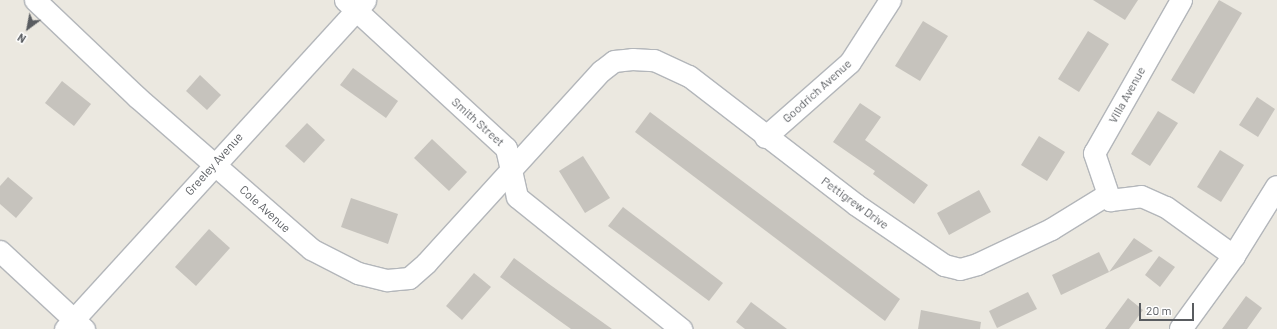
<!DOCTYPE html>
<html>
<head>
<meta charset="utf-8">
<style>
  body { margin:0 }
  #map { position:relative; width:1277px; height:329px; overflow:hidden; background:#ebe8e0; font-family:Barlow,sans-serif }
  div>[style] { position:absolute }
  .building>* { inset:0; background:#c6c3bd }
  .roads { filter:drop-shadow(1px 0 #b3b6ba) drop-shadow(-1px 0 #b3b6ba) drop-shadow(0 1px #b3b6ba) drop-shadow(0 -1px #b3b6ba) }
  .street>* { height:21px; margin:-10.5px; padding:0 10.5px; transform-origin:10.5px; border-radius:10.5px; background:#fff }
  .secondary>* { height:22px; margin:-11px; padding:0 11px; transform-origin:11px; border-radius:11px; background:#fff }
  span { translate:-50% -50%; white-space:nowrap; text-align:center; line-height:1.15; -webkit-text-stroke:3px #fff; paint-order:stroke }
  .street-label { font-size:12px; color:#595c60 }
  .north { position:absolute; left:8px; top:8px; width:40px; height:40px; -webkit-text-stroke:3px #fff; paint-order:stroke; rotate:212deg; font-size:11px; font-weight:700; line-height:16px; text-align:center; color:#595c60 }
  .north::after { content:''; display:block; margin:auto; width:14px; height:18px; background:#595c60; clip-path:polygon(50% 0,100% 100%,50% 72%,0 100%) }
  .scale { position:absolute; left:1139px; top:303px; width:55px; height:18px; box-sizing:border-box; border:2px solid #595c60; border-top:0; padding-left:5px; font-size:12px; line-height:14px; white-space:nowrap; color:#595c60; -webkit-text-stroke:3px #fff; paint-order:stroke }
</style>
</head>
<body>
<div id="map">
  <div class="building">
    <i style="clip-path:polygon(1093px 0,1138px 0,1125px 20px)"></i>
    <i style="clip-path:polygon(1219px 0,1242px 13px,1194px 94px,1171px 80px)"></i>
    <i style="clip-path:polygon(923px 21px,948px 36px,920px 81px,895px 66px)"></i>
    <i style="clip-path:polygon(1088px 31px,1109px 44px,1079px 92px,1058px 79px)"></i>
    <i style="clip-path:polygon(353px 68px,398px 101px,386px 118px,340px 85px)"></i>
    <i style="clip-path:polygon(200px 75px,221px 95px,207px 110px,186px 91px)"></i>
    <i style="clip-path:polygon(62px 81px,91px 104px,74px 126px,45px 103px)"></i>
    <i style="clip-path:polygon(1257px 97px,1275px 109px,1258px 137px,1239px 125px)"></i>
    <i style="clip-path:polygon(860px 103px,881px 117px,865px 140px,928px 185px,914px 204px,873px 174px,875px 171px,833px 142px)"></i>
    <i style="clip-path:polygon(1158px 111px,1178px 123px,1150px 166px,1131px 154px)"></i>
    <i style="clip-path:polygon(650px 112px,900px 299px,885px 321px,635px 132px)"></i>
    <i style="clip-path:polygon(307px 123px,325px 140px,304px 163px,285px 146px)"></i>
    <i style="clip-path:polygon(1039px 136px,1065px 152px,1047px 181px,1021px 165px)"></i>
    <i style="clip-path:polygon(432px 139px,467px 172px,449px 191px,414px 158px)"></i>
    <i style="clip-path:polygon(1220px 150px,1244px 165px,1221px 202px,1197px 187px)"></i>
    <i style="clip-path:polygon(583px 156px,610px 198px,585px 213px,559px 171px)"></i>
    <i style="clip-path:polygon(8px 177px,33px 198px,16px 218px,0 204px,0 186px)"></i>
    <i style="clip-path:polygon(979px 190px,991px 212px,949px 235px,937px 213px)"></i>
    <i style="clip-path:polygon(351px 198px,398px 214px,388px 244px,341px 227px)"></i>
    <i style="clip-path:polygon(623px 207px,723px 283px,709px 301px,608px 226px)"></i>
    <i style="clip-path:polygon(209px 229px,230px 248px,196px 286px,175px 267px)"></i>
    <i style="clip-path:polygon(1134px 238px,1153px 251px,1061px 295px,1052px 275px,1099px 252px,1109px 272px)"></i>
    <i style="clip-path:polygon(1159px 256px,1175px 267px,1160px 287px,1145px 275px)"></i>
    <i style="clip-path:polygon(514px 258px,549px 284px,612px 329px,571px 329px,557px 319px,500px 277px)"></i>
    <i style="clip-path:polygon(474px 273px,491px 287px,462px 320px,446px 306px)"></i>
    <i style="clip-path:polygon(1028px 292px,1037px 309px,997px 328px,989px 311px)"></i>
    <i style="clip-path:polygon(1246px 296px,1262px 308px,1247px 329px,1222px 329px)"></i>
    <i style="clip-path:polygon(1128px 298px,1143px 310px,1129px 329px,1105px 329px)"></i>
    <i style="clip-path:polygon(751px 302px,787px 329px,745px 329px,736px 322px)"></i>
    <i style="clip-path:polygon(921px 310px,981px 322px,980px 329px,918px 329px)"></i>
  </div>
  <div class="roads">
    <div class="street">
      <i style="left:35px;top:0;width:141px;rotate:43.6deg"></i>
      <i style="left:137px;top:97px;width:231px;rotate:41.1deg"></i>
      <i style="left:311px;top:249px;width:53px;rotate:27.1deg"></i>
      <i style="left:358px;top:273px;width:30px;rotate:14deg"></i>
      <i style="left:387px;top:280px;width:22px;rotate:-5deg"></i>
      <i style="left:409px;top:278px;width:23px;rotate:-41deg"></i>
      <i style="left:426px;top:263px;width:260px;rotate:-47.7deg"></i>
      <i style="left:601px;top:71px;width:16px;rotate:-38deg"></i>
      <i style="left:614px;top:61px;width:18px;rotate:-6deg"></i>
      <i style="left:632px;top:59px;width:22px;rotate:3deg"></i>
      <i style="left:654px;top:60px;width:38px;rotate:25deg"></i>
      <i style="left:689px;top:76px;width:210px;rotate:37.6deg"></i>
      <i style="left:855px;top:204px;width:108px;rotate:34.4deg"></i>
      <i style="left:944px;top:265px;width:16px;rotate:14deg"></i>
      <i style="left:960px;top:269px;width:18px;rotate:-16deg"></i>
      <i style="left:977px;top:264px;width:82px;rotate:-25.3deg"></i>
      <i style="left:1051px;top:229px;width:65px;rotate:-31.7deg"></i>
      <i style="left:345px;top:0;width:219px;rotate:42.6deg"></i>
      <i style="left:506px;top:148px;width:50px;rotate:77.3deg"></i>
      <i style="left:517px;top:197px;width:211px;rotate:38.8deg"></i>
      <i style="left:1181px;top:0;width:176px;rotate:119.6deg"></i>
      <i style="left:1094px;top:153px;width:50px;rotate:71.2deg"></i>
      <i style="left:1110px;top:200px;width:31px;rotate:-7deg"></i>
      <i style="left:1141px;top:196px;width:27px;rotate:24deg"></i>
      <i style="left:1166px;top:207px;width:84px;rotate:35.8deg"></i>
      <i style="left:765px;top:137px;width:113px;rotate:-41.4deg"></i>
      <i style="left:850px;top:62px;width:74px;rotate:-57.2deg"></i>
      <i style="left:0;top:251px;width:115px;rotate:42.9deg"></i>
      <i style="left:65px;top:329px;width:445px;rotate:-47.6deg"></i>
    </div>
    <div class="secondary">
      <i style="left:1181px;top:329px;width:90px;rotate:-54deg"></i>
      <i style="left:1234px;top:256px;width:81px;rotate:-58.1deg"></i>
    </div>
  </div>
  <div class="street-label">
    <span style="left:817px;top:91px;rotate:-42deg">Goodrich Avenue</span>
    <span style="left:1127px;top:95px;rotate:-61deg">Villa Avenue</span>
    <span style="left:478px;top:122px;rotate:42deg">Smith Street</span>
    <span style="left:214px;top:164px;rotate:-48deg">Greeley Avenue</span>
    <span style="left:855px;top:203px;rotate:36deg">Pettigrew Drive</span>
    <span style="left:265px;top:209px;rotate:42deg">Cole Avenue</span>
  </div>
  <div class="north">N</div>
  <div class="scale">20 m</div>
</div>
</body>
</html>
